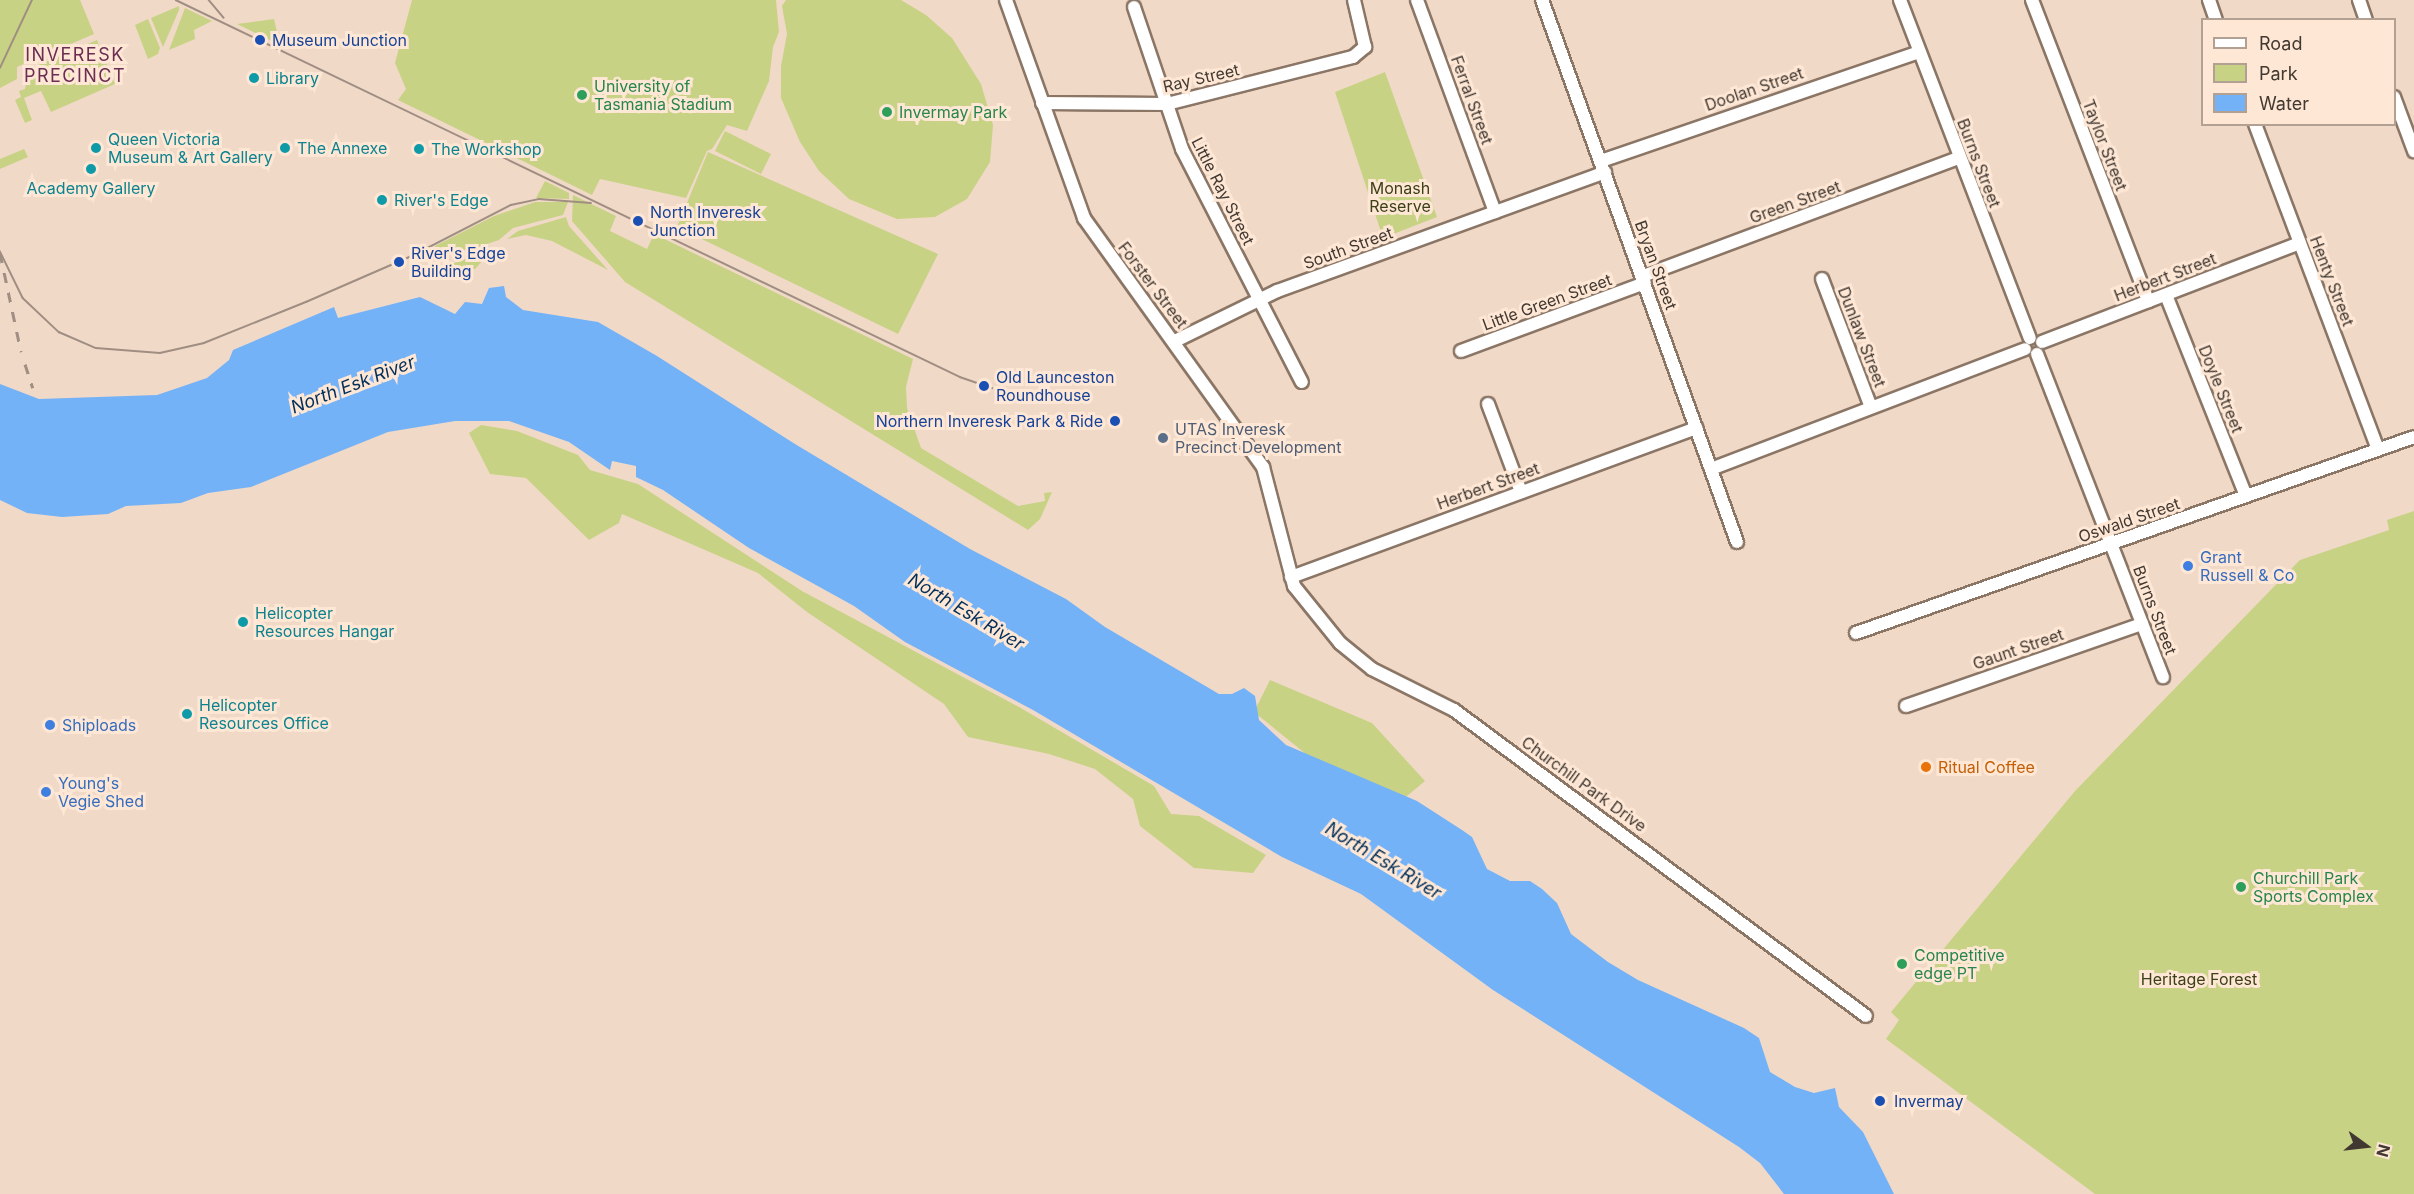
<!DOCTYPE html>
<html>
<head>
<meta charset="utf-8">
<style>
  body { margin:0 }
  #map { position:relative; width:2414px; height:1194px; overflow:hidden; background:#f1d9c8; font-family:Inter,sans-serif }
  div>[style] { position:absolute }
  .green>* { inset:0; background:#c8d285 }
  .water>* { inset:0; background:#74b2f7 }
  .roads { filter:drop-shadow(2px 0 #8b7666) drop-shadow(-2px 0 #8b7666) drop-shadow(0 2px #8b7666) drop-shadow(0 -2px #8b7666) }
  .minor>* { height:12px; margin:-6px; padding:0 6px; transform-origin:6px; border-radius:6px; background:#fff }
  .tram>* { height:1.5px; margin:-0.75px; padding:0 0.75px; transform-origin:0.75px; border-radius:0.75px; background:#9f8e81 }
  .rail>* { height:3px; margin-top:-1.5px; transform-origin:0; background:repeating-linear-gradient(90deg,#9f8e81 0 10px,transparent 0 20px) }
  .dots>* { width:16px; height:16px; translate:-50% -50%; box-sizing:border-box; border:3px solid #fee7d5; border-radius:50% }
  span { translate:-50% -50%; white-space:nowrap; text-align:center; line-height:1.15; -webkit-text-stroke:6px #fee7d5; paint-order:stroke }
  .transit-label { font-size:16px; color:#164399 }
  .left { translate:0 -50%; text-align:left }
  .right { translate:-100% -50%; text-align:right }
  .culture-label { font-size:16px; color:#0d838f }
  .street-label { font-size:16px; color:#413831 }
  .leisure-label { font-size:16px; color:#27864d }
  .park-label { font-size:16px; color:#3c4018 }
  .service-label { font-size:16px; color:#4e5e75 }
  .shop-label { font-size:16px; color:#366cbe }
  .food-label { font-size:16px; color:#c56008 }
  .neighbourhood-label { font-size:18px; color:#6b2d51; letter-spacing:1.5px }
  .water-label { font-size:18px; color:#03305b; font-style:italic }
  .legend { position:absolute; left:2201px; top:18px; width:195px; height:108px; box-sizing:border-box; background:#fee7d5; border:2px solid #b2a193; margin:0; padding:8px 10px; list-style:none; font-size:18px; color:#413831 }
  .legend li { display:flex; align-items:center; gap:12px; height:30px }
  .legend b { width:30px; border:2px solid #b2a193 }
  .north { position:absolute; left:2336px; top:1116px; width:60px; height:60px; -webkit-text-stroke:4px #fee7d5; paint-order:stroke; rotate:105deg; font-size:16px; font-weight:700; line-height:24px; text-align:center; color:#413831 }
  .north::after { content:''; display:block; margin:auto; width:21px; height:27px; background:#413831; clip-path:polygon(50% 0,100% 100%,50% 72%,0 100%) }
</style>
</head>
<body>
<div id="map">
  <div class="green">
    <i style="clip-path:polygon(0 0,80px 0,94px 34px,17px 67px,17px 79px,0 88px)"></i>
    <i style="clip-path:polygon(412px 0,776px 0,779px 32px,773px 47px,769px 81px,747px 131px,727px 125px,712px 149px,707px 151px,686px 198px,600px 179px,592px 195px,398px 100px,406px 89px,395px 63px)"></i>
    <i style="clip-path:polygon(786px 0,901px 0,926px 15px,952px 38px,981px 84px,993px 125px,990px 162px,967px 199px,935px 217px,897px 219px,849px 199px,819px 171px,800px 142px,781px 98px,781px 66px,787px 34px,782px 6px)"></i>
    <i style="clip-path:polygon(179px 6px,179px 10px,163px 47px,151px 18px)"></i>
    <i style="clip-path:polygon(185px 8px,212px 21px,194px 30px,195px 39px,169px 50px)"></i>
    <i style="clip-path:polygon(148px 19px,160px 48px,158px 54px,148px 59px,135px 25px)"></i>
    <i style="clip-path:polygon(274px 19px,280px 45px,237px 24px)"></i>
    <i style="clip-path:polygon(97px 40px,115px 84px,51px 112px,41px 91px,24px 98px,32px 120px,25px 123px,15px 100px,21px 97px,19px 91px,25px 89px,29px 69px)"></i>
    <i style="clip-path:polygon(1385px 72px,1437px 217px,1383px 238px,1335px 92px)"></i>
    <i style="clip-path:polygon(725px 131px,771px 154px,761px 174px,715px 151px)"></i>
    <i style="clip-path:polygon(24px 149px,28px 157px,0 169px,0 159px)"></i>
    <i style="clip-path:polygon(708px 152px,938px 254px,898px 334px,677px 227px)"></i>
    <i style="clip-path:polygon(545px 181px,569px 193px,569px 199px,536px 198px)"></i>
    <i style="clip-path:polygon(573px 195px,616px 216px,610px 231px,647px 249px,654px 234px,913px 359px,906px 387px,907px 408px,921px 448px,1018px 506px,1045px 501px,1044px 493px,1052px 492px,1040px 519px,1028px 530px,625px 282px,572px 221px)"></i>
    <i style="clip-path:polygon(535px 202px,568px 202px,563px 215px,513px 228px,499px 240px,472px 249px,471px 246px,458px 254px,456px 251px,441px 260px,435px 246px,494px 216px)"></i>
    <i style="clip-path:polygon(566px 217px,569px 226px,608px 270px,552px 241px,526px 235px,507px 239px,518px 231px)"></i>
    <i style="clip-path:polygon(494px 248px,475px 269px,444px 267px,470px 257px,472px 261px,472px 256px)"></i>
    <i style="clip-path:polygon(481px 425px,517px 431px,578px 455px,590px 470px,638px 484px,802px 591px,1019px 707px,1154px 786px,1171px 814px,1199px 816px,1266px 855px,1253px 873px,1194px 868px,1140px 826px,1133px 799px,1095px 769px,1049px 754px,968px 737px,944px 704px,807px 612px,758px 573px,622px 514px,619px 523px,589px 540px,526px 478px,490px 474px,469px 433px)"></i>
    <i style="clip-path:polygon(2414px 511px,2414px 1194px,2095px 1194px,1886px 1039px,1899px 1020px,1891px 1012px,2075px 791px,2300px 560px,2389px 530px,2387px 520px)"></i>
    <i style="clip-path:polygon(1270px 680px,1372px 723px,1425px 781px,1401px 801px,1312px 759px,1254px 712px)"></i>
  </div>
  <div class="water">
    <i style="clip-path:polygon(504px 286px,506px 297px,523px 310px,598px 322px,657px 356px,795px 444px,970px 549px,1066px 599px,1105px 627px,1219px 694px,1232px 694px,1244px 688px,1255px 696px,1259px 720px,1286px 745px,1417px 801px,1462px 830px,1472px 837px,1487px 869px,1510px 881px,1530px 881px,1542px 889px,1557px 903px,1571px 934px,1608px 962px,1638px 980px,1744px 1028px,1759px 1038px,1770px 1072px,1795px 1087px,1814px 1093px,1835px 1088px,1839px 1107px,1863px 1132px,1894px 1194px,1784px 1194px,1760px 1163px,1739px 1147px,1493px 990px,1361px 894px,1282px 857px,1033px 710px,905px 642px,854px 606px,749px 548px,663px 490px,636px 477px,636px 466px,612px 461px,610px 470px,569px 442px,509px 421px,455px 421px,388px 432px,251px 487px,208px 493px,181px 503px,126px 506px,108px 514px,62px 517px,27px 513px,0 500px,0 384px,39px 399px,157px 395px,207px 378px,229px 360px,233px 350px,334px 307px,338px 318px,420px 297px,455px 314px,465px 302px,482px 304px,489px 288px)"></i>
  </div>
  <div class="roads">
    <div class="minor">
      <i style="left:1006px;top:0;width:232px;rotate:70.3deg"></i>
      <i style="left:1084px;top:218px;width:307px;rotate:54.3deg"></i>
      <i style="left:1263px;top:467px;width:123px;rotate:75.4deg"></i>
      <i style="left:1294px;top:586px;width:73px;rotate:51.1deg"></i>
      <i style="left:1340px;top:643px;width:41px;rotate:39.1deg"></i>
      <i style="left:1372px;top:669px;width:92px;rotate:26.6deg"></i>
      <i style="left:1454px;top:710px;width:513px;rotate:36.6deg"></i>
      <i style="left:1417px;top:0;width:226px;rotate:69.8deg"></i>
      <i style="left:1542px;top:0;width:576px;rotate:70.21deg"></i>
      <i style="left:1900px;top:0;width:362px;rotate:69deg"></i>
      <i style="left:2032px;top:0;width:323px;rotate:68.9deg"></i>
      <i style="left:2209px;top:0;width:21px;rotate:71deg"></i>
      <i style="left:2359px;top:0;width:21px;rotate:71deg"></i>
      <i style="left:1134px;top:7px;width:150px;rotate:71.3deg"></i>
      <i style="left:1182px;top:149px;width:262px;rotate:62.8deg"></i>
      <i style="left:2394px;top:97px;width:58px;rotate:69.7deg"></i>
      <i style="left:1042px;top:103px;width:125px;rotate:0.5deg"></i>
      <i style="left:1167px;top:104px;width:192px;rotate:-14.2deg"></i>
      <i style="left:1353px;top:57px;width:16px;rotate:-40deg"></i>
      <i style="left:1365px;top:47px;width:48px;rotate:-103.2deg"></i>
      <i style="left:2255px;top:124px;width:347px;rotate:69.3deg"></i>
      <i style="left:1601px;top:161px;width:336px;rotate:-18.9deg"></i>
      <i style="left:1643px;top:276px;width:337px;rotate:-20.5deg"></i>
      <i style="left:1822px;top:279px;width:137px;rotate:69.1deg"></i>
      <i style="left:2166px;top:295px;width:216px;rotate:68.3deg"></i>
      <i style="left:1175px;top:341px;width:114px;rotate:-26.1deg"></i>
      <i style="left:1277px;top:291px;width:349px;rotate:-19.9deg"></i>
      <i style="left:2042px;top:342px;width:276px;rotate:-21deg"></i>
      <i style="left:1461px;top:351px;width:196px;rotate:-20.3deg"></i>
      <i style="left:2037px;top:354px;width:347px;rotate:68.7deg"></i>
      <i style="left:1488px;top:404px;width:94px;rotate:69.4deg"></i>
      <i style="left:1711px;top:469px;width:336px;rotate:-20.9deg"></i>
      <i style="left:1291px;top:577px;width:432px;rotate:-20.2deg"></i>
      <i style="left:1856px;top:633px;width:591px;rotate:-19.35deg"></i>
      <i style="left:1906px;top:706px;width:250px;rotate:-19.2deg"></i>
    </div>
  </div>
  <div class="tram">
    <i style="left:176px;top:0;width:870px;rotate:25.68deg"></i>
    <i style="left:960px;top:377px;width:34px;rotate:19deg"></i>
    <i style="left:209px;top:0;width:23px;rotate:50deg"></i>
    <i style="left:0;top:68px;width:75px;rotate:-64.8deg"></i>
    <i style="left:0;top:251px;width:52px;rotate:63.9deg"></i>
    <i style="left:23px;top:298px;width:50px;rotate:43.4deg"></i>
    <i style="left:59px;top:332px;width:40px;rotate:23.4deg"></i>
    <i style="left:96px;top:348px;width:64px;rotate:4.5deg"></i>
    <i style="left:160px;top:353px;width:45px;rotate:-12.8deg"></i>
    <i style="left:204px;top:343px;width:110px;rotate:-21.9deg"></i>
    <i style="left:306px;top:302px;width:116px;rotate:-23.5deg"></i>
    <i style="left:412px;top:256px;width:111px;rotate:-27.3deg"></i>
    <i style="left:511px;top:205px;width:29px;rotate:-12deg"></i>
    <i style="left:539px;top:199px;width:52px;rotate:4.4deg"></i>
  </div>
  <div class="rail">
    <i style="left:0;top:253px;width:101px;rotate:78deg"></i>
    <i style="left:25px;top:364px;width:25px;rotate:72deg"></i>
  </div>
  <div class="dots">
    <i style="left:260px;top:40px;background:#1a4fb4"></i>
    <i style="left:254px;top:78px;background:#0f9aa8"></i>
    <i style="left:582px;top:95px;background:#2e9e5b"></i>
    <i style="left:887px;top:112px;background:#2e9e5b"></i>
    <i style="left:96px;top:148px;background:#0f9aa8"></i>
    <i style="left:285px;top:148px;background:#0f9aa8"></i>
    <i style="left:419px;top:149px;background:#0f9aa8"></i>
    <i style="left:91px;top:169px;background:#0f9aa8"></i>
    <i style="left:382px;top:200px;background:#0f9aa8"></i>
    <i style="left:638px;top:221px;background:#1a4fb4"></i>
    <i style="left:399px;top:262px;background:#1a4fb4"></i>
    <i style="left:984px;top:386px;background:#1a4fb4"></i>
    <i style="left:1115px;top:421px;background:#1a4fb4"></i>
    <i style="left:1163px;top:438px;background:#5c6f8a"></i>
    <i style="left:2188px;top:566px;background:#3f7fe0"></i>
    <i style="left:243px;top:622px;background:#0f9aa8"></i>
    <i style="left:187px;top:714px;background:#0f9aa8"></i>
    <i style="left:50px;top:725px;background:#3f7fe0"></i>
    <i style="left:1926px;top:767px;background:#e8710a"></i>
    <i style="left:46px;top:792px;background:#3f7fe0"></i>
    <i style="left:2241px;top:887px;background:#2e9e5b"></i>
    <i style="left:1902px;top:964px;background:#2e9e5b"></i>
    <i style="left:1880px;top:1101px;background:#1a4fb4"></i>
  </div>
  <div class="transit-label">
    <span class="left" style="left:272px;top:40px">Museum Junction</span>
    <span class="left" style="left:650px;top:221px">North Inveresk<br>Junction</span>
    <span class="left" style="left:411px;top:262px">River's Edge<br>Building</span>
    <span class="left" style="left:996px;top:386px">Old Launceston<br>Roundhouse</span>
    <span class="right" style="left:1103px;top:421px">Northern Inveresk Park &amp; Ride</span>
    <span class="left" style="left:1894px;top:1101px">Invermay</span>
  </div>
  <div class="culture-label">
    <span class="left" style="left:266px;top:78px">Library</span>
    <span class="left" style="left:108px;top:148px">Queen Victoria<br>Museum &amp; Art Gallery</span>
    <span class="left" style="left:297px;top:148px">The Annexe</span>
    <span class="left" style="left:431px;top:149px">The Workshop</span>
    <span style="left:91px;top:188px">Academy Gallery</span>
    <span class="left" style="left:394px;top:200px">River's Edge</span>
    <span class="left" style="left:255px;top:622px">Helicopter<br>Resources Hangar</span>
    <span class="left" style="left:199px;top:714px">Helicopter<br>Resources Office</span>
  </div>
  <div class="street-label">
    <span style="left:1201px;top:78px;rotate:-13deg">Ray Street</span>
    <span style="left:1754px;top:89px;rotate:-19deg">Doolan Street</span>
    <span style="left:1472px;top:100px;rotate:70deg">Ferral Street</span>
    <span style="left:2105px;top:145px;rotate:69deg">Taylor Street</span>
    <span style="left:1979px;top:163px;rotate:69deg">Burns Street</span>
    <span style="left:1223px;top:191px;rotate:63deg">Little Ray Street</span>
    <span style="left:1795px;top:202px;rotate:-20deg">Green Street</span>
    <span style="left:1348px;top:248px;rotate:-20deg">South Street</span>
    <span style="left:1656px;top:265px;rotate:70deg">Bryan Street</span>
    <span style="left:2165px;top:277px;rotate:-21deg">Herbert Street</span>
    <span style="left:2332px;top:281px;rotate:69deg">Henty Street</span>
    <span style="left:1153px;top:285px;rotate:53deg">Forster Street</span>
    <span style="left:1547px;top:302px;rotate:-20deg">Little Green Street</span>
    <span style="left:1862px;top:337px;rotate:69deg">Dunlaw Street</span>
    <span style="left:2221px;top:389px;rotate:68deg">Doyle Street</span>
    <span style="left:1488px;top:486px;rotate:-20deg">Herbert Street</span>
    <span style="left:2129px;top:520px;rotate:-19deg">Oswald Street</span>
    <span style="left:2155px;top:610px;rotate:69deg">Burns Street</span>
    <span style="left:2018px;top:649px;rotate:-19deg">Gaunt Street</span>
    <span style="left:1584px;top:784px;rotate:36deg">Churchill Park Drive</span>
  </div>
  <div class="leisure-label">
    <span class="left" style="left:594px;top:95px">University of<br>Tasmania Stadium</span>
    <span class="left" style="left:899px;top:112px">Invermay Park</span>
    <span class="left" style="left:2253px;top:887px">Churchill Park<br>Sports Complex</span>
    <span class="left" style="left:1914px;top:964px">Competitive<br>edge PT</span>
  </div>
  <div class="park-label">
    <span style="left:1400px;top:197px">Monash<br>Reserve</span>
    <span style="left:2199px;top:979px">Heritage Forest</span>
  </div>
  <div class="service-label">
    <span class="left" style="left:1175px;top:438px">UTAS Inveresk<br>Precinct Development</span>
  </div>
  <div class="shop-label">
    <span class="left" style="left:2200px;top:566px">Grant<br>Russell &amp; Co</span>
    <span class="left" style="left:62px;top:725px">Shiploads</span>
    <span class="left" style="left:58px;top:792px">Young's<br>Vegie Shed</span>
  </div>
  <div class="food-label">
    <span class="left" style="left:1938px;top:767px">Ritual Coffee</span>
  </div>
  <div class="neighbourhood-label">
    <span style="left:75px;top:66px">INVERESK<br>PRECINCT</span>
  </div>
  <div class="water-label">
    <span style="left:353px;top:385px;rotate:-21deg">North Esk River</span>
    <span style="left:966px;top:612px;rotate:31deg">North Esk River</span>
    <span style="left:1383px;top:861px;rotate:31deg">North Esk River</span>
  </div>
  <ul class="legend">
  <li><b style="height:8px;background:#fff"></b>Road</li>
  <li><b style="height:16px;background:#c8d285"></b>Park</li>
  <li><b style="height:16px;background:#74b2f7"></b>Water</li>
  </ul>
  <div class="north">N</div>
</div>
</body>
</html>
